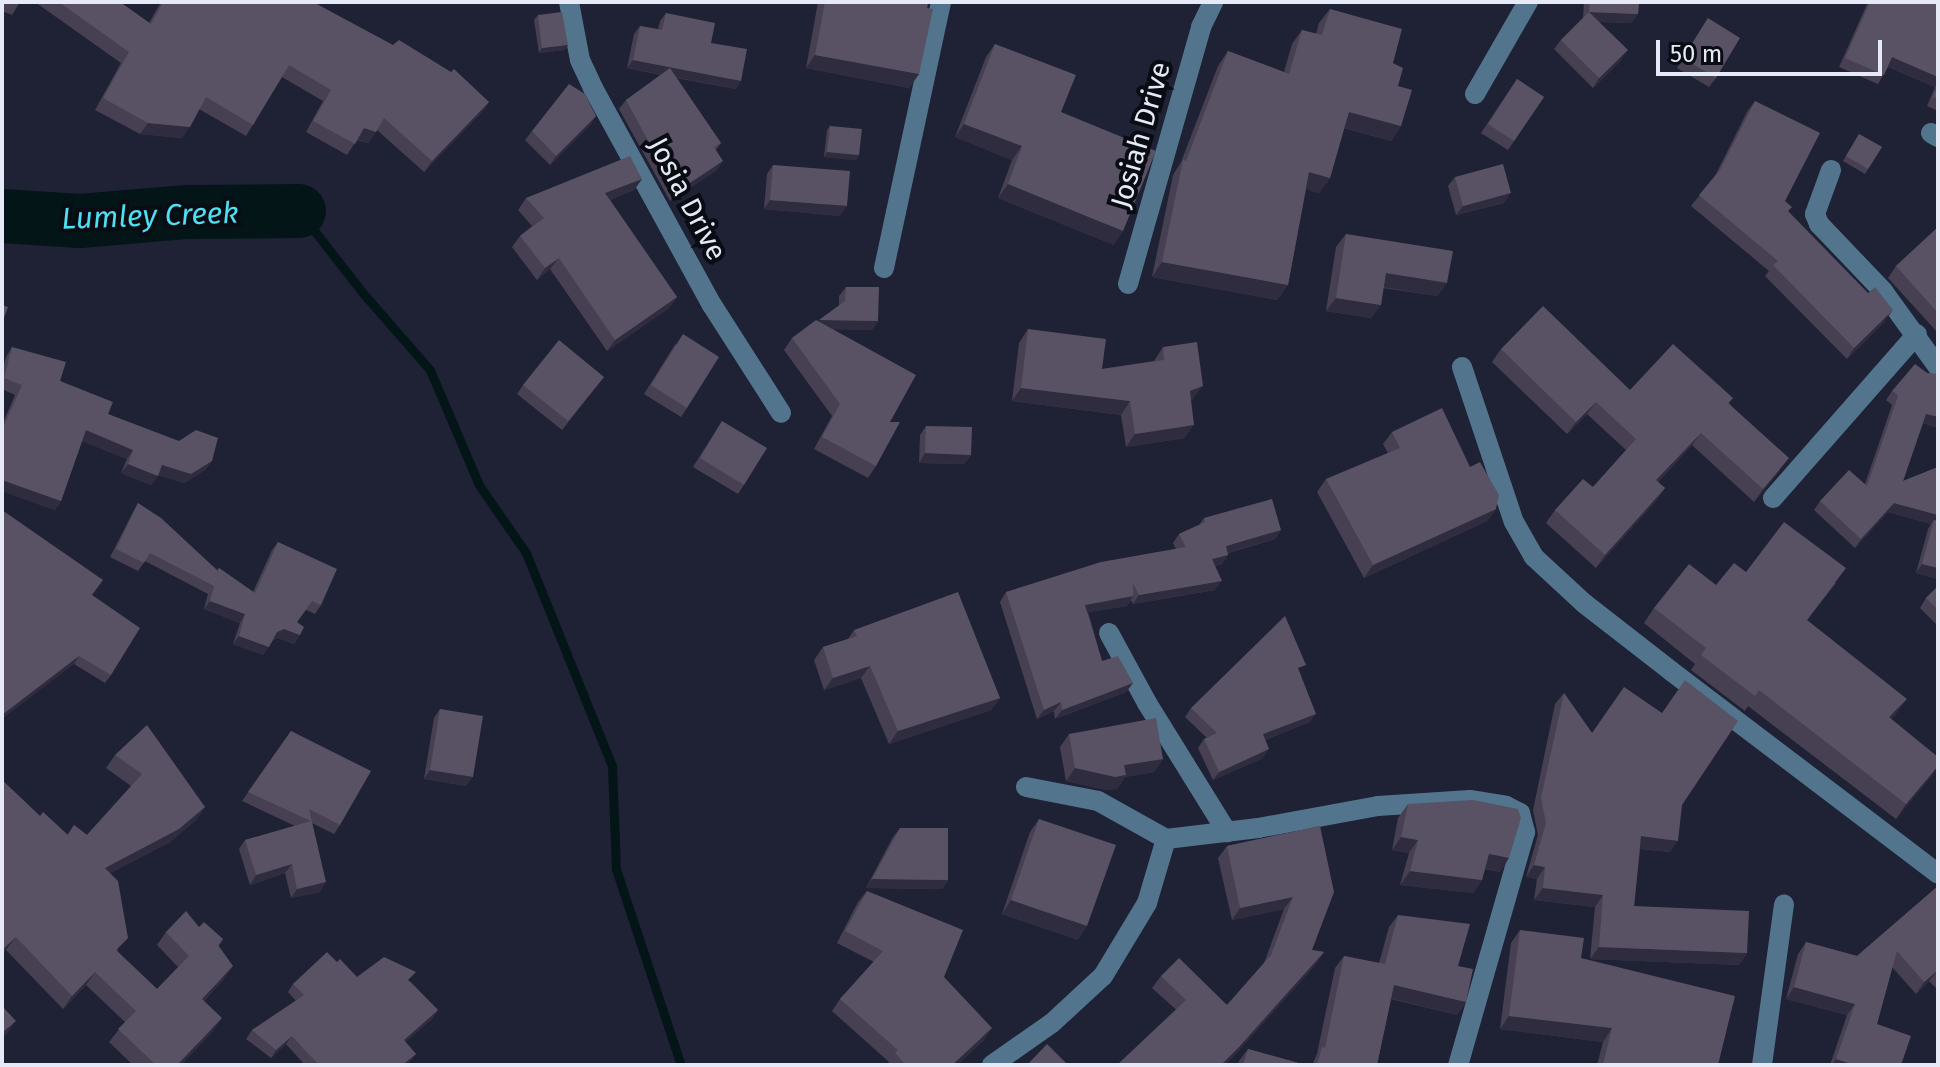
<!DOCTYPE html>
<html>
<head>
<meta charset="utf-8">
<style>
  body { margin:0 }
  #map { position:relative; width:1940px; height:1067px; overflow:hidden; background:#1e2234; font-family:"Fira Sans",sans-serif }
  div>[style] { position:absolute }
  .stream>* { height:9px; margin:-4.5px; padding:0 4.5px; transform-origin:4.5px; border-radius:4.5px; background:#041518 }
  .river>* { height:54px; margin:-27px; padding:0 27px; transform-origin:27px; border-radius:27px; background:#041518 }
  .minor>* { height:20px; margin:-10px; padding:0 10px; transform-origin:10px; border-radius:10px; background:#52758d }
  .wall>* { inset:0; background:#474052 }
  .shaded-wall>* { inset:0; background:#2f2c3f }
  .building>* { inset:0; background:#585264 }
  span { translate:-50% -50%; white-space:nowrap; text-align:center; line-height:1.15; -webkit-text-stroke:8px #0a0c14; paint-order:stroke }
  .street-label { font-size:28px; color:#e6eaf6 }
  .water-label { font-size:30px; color:#4edff0; font-style:italic }
  .frame { position:absolute; inset:0; border:4px solid #e6eaf6; pointer-events:none }
  .scale { position:absolute; left:1656px; top:40px; width:226px; height:36px; box-sizing:border-box; border:4px solid #e6eaf6; border-top:0; padding-left:10px; font-size:24px; line-height:28px; white-space:nowrap; color:#e6eaf6; -webkit-text-stroke:6px #0a0c14; paint-order:stroke }
</style>
</head>
<body>
<div id="map">
  <div class="stream">
    <i style="left:299px;top:211px;width:103px;rotate:52.1deg"></i>
    <i style="left:362px;top:292px;width:103px;rotate:48.9deg"></i>
    <i style="left:430px;top:370px;width:125px;rotate:66.9deg"></i>
    <i style="left:479px;top:485px;width:83px;rotate:55.3deg"></i>
    <i style="left:526px;top:553px;width:230px;rotate:68deg"></i>
    <i style="left:612px;top:766px;width:103px;rotate:87.8deg"></i>
    <i style="left:616px;top:869px;width:206px;rotate:71.7deg"></i>
  </div>
  <div class="river">
    <i style="left:2px;top:216px;width:78px;rotate:3.7deg"></i>
    <i style="left:80px;top:221px;width:108px;rotate:-4.8deg"></i>
    <i style="left:188px;top:212px;width:111px;rotate:-0.5deg"></i>
  </div>
  <div class="minor">
    <i style="left:569px;top:2px;width:59px;rotate:79.3deg"></i>
    <i style="left:580px;top:60px;width:31px;rotate:65deg"></i>
    <i style="left:593px;top:88px;width:247px;rotate:61.3deg"></i>
    <i style="left:712px;top:305px;width:128px;rotate:57.4deg"></i>
    <i style="left:1475px;top:94px;width:106px;rotate:-60.1deg"></i>
    <i style="left:1931px;top:133px;width:8px;rotate:30deg"></i>
    <i style="left:1831px;top:170px;width:47px;rotate:110deg"></i>
    <i style="left:1815px;top:214px;width:11px;rotate:68deg"></i>
    <i style="left:1819px;top:224px;width:93px;rotate:46.3deg"></i>
    <i style="left:1883px;top:291px;width:94px;rotate:54.1deg"></i>
    <i style="left:884px;top:268px;width:272px;rotate:-77.9deg"></i>
    <i style="left:1128px;top:284px;width:267px;rotate:-74.1deg"></i>
    <i style="left:1201px;top:27px;width:28px;rotate:-64deg"></i>
    <i style="left:1462px;top:367px;width:163px;rotate:71.5deg"></i>
    <i style="left:1514px;top:522px;width:40px;rotate:60.3deg"></i>
    <i style="left:1534px;top:557px;width:69px;rotate:42.7deg"></i>
    <i style="left:1585px;top:604px;width:109px;rotate:37.9deg"></i>
    <i style="left:1671px;top:671px;width:335px;rotate:37.2deg"></i>
    <i style="left:1773px;top:498px;width:218px;rotate:-48.7deg"></i>
    <i style="left:1109px;top:633px;width:80px;rotate:61.5deg"></i>
    <i style="left:1147px;top:703px;width:152px;rotate:58.2deg"></i>
    <i style="left:1026px;top:787px;width:73px;rotate:11deg"></i>
    <i style="left:1098px;top:801px;width:78px;rotate:29.2deg"></i>
    <i style="left:992px;top:1065px;width:73px;rotate:-35deg"></i>
    <i style="left:1052px;top:1023px;width:69px;rotate:-42.7deg"></i>
    <i style="left:1103px;top:976px;width:85px;rotate:-58.9deg"></i>
    <i style="left:1147px;top:903px;width:67px;rotate:-73.5deg"></i>
    <i style="left:1166px;top:839px;width:93px;rotate:-6.8deg"></i>
    <i style="left:1258px;top:828px;width:122px;rotate:-10.4deg"></i>
    <i style="left:1378px;top:806px;width:92px;rotate:-3.7deg"></i>
    <i style="left:1470px;top:800px;width:36px;rotate:9deg"></i>
    <i style="left:1506px;top:806px;width:16px;rotate:27deg"></i>
    <i style="left:1520px;top:813px;width:20px;rotate:75deg"></i>
    <i style="left:1525px;top:832px;width:242px;rotate:106deg"></i>
    <i style="left:1762px;top:1065px;width:162px;rotate:-82.2deg"></i>
  </div>
  <div class="wall">
    <i style="clip-path:polygon(2px 2px,20px 2px,12px 15px,2px 11px)"></i>
    <i style="clip-path:polygon(35px 2px,120px 2px,149px 23px,161px 2px,313px 2px,489px 102px,481px 113px,424px 172px,377px 130px,368px 143px,357px 140px,347px 155px,306px 132px,323px 101px,282px 77px,246px 136px,199px 109px,182px 138px,140px 134px,95px 110px,121px 63px)"></i>
    <i style="clip-path:polygon(818px 2px,928px 2px,919px 74px,909px 88px,806px 68px)"></i>
    <i style="clip-path:polygon(1584px 2px,1639px 2px,1638px 14px,1631px 23px,1599px 22px,1621px 60px,1593px 88px,1554px 49px,1561px 40px,1583px 18px)"></i>
    <i style="clip-path:polygon(1868px 2px,1938px 2px,1938px 111px,1927px 106px,1935px 87px,1888px 67px,1878px 84px,1839px 67px)"></i>
    <i style="clip-path:polygon(1330px 9px,1393px 63px,1398px 86px,1401px 126px,1391px 141px,1344px 128px,1330px 178px,1319px 193px,1306px 189px,1288px 285px,1277px 300px,1152px 277px,1173px 175px,1181px 162px,1218px 66px,1228px 51px,1284px 72px,1292px 44px,1302px 30px,1316px 34px,1319px 23px)"></i>
    <i style="clip-path:polygon(666px 13px,711px 43px,736px 89px,676px 78px,721px 143px,716px 150px,717px 170px,670px 201px,619px 109px,626px 100px,661px 75px,627px 68px,634px 34px,640px 26px,658px 29px,660px 21px)"></i>
    <i style="clip-path:polygon(538px 15px,565px 50px,539px 53px,534px 20px)"></i>
    <i style="clip-path:polygon(1708px 18px,1716px 78px,1709px 87px,1677px 68px)"></i>
    <i style="clip-path:polygon(995px 44px,1061px 112px,1114px 245px,998px 198px,1012px 160px,955px 137px,986px 57px)"></i>
    <i style="clip-path:polygon(1517px 79px,1544px 97px,1508px 150px,1481px 133px)"></i>
    <i style="clip-path:polygon(1755px 101px,1788px 212px,1885px 321px,1847px 359px,1765px 276px,1769px 271px,1691px 206px,1715px 176px,1747px 112px)"></i>
    <i style="clip-path:polygon(596px 116px,590px 125px,550px 165px,525px 140px,532px 131px)"></i>
    <i style="clip-path:polygon(830px 126px,859px 155px,856px 160px,824px 157px,827px 130px)"></i>
    <i style="clip-path:polygon(1859px 134px,1882px 147px,1865px 174px,1843px 161px)"></i>
    <i style="clip-path:polygon(773px 165px,840px 216px,764px 209px,767px 174px)"></i>
    <i style="clip-path:polygon(1455px 177px,1504px 203px,1456px 215px,1448px 186px)"></i>
    <i style="clip-path:polygon(642px 179px,634px 190px,610px 200px,677px 297px,669px 308px,607px 351px,550px 269px,537px 280px,512px 247px,520px 236px,532px 226px,518px 210px,526px 198px)"></i>
    <i style="clip-path:polygon(1938px 227px,1938px 333px,1888px 278px,1896px 266px)"></i>
    <i style="clip-path:polygon(1346px 234px,1438px 296px,1383px 288px,1381px 305px,1371px 318px,1326px 311px,1336px 247px)"></i>
    <i style="clip-path:polygon(846px 287px,878px 321px,872px 330px,833px 329px,890px 422px,876px 466px,868px 478px,814px 449px,832px 416px,784px 350px,792px 338px,818px 321px,839px 306px,839px 296px)"></i>
    <i style="clip-path:polygon(1028px 329px,1102px 369px,1154px 361px,1163px 347px,1193px 399px,1191px 400px,1185px 438px,1126px 447px,1121px 415px,1012px 401px,1019px 343px)"></i>
    <i style="clip-path:polygon(676px 343px,687px 408px,681px 417px,644px 394px)"></i>
    <i style="clip-path:polygon(12px 347px,108px 414px,212px 461px,205px 470px,184px 483px,158px 475px,151px 485px,121px 473px,127px 459px,82px 441px,61px 501px,55px 510px,2px 491px,2px 425px,15px 395px,2px 389px,2px 371px,6px 357px)"></i>
    <i style="clip-path:polygon(1501px 349px,1630px 390px,1733px 398px,1729px 403px,1780px 470px,1754px 502px,1692px 445px,1658px 482px,1665px 488px,1656px 501px,1596px 568px,1546px 523px,1555px 510px,1593px 487px,1626px 450px,1587px 414px,1567px 434px,1492px 362px)"></i>
    <i style="clip-path:polygon(604px 377px,562px 430px,517px 394px,523px 385px)"></i>
    <i style="clip-path:polygon(1892px 391px,1938px 428px,1923px 423px,1903px 481px,1938px 467px,1938px 579px,1916px 573px,1928px 529px,1931px 524px,1888px 512px,1855px 548px,1814px 510px,1820px 501px,1865px 484px,1892px 405px,1886px 400px)"></i>
    <i style="clip-path:polygon(722px 421px,744px 485px,738px 494px,693px 467px)"></i>
    <i style="clip-path:polygon(926px 426px,971px 455px,964px 464px,919px 463px,920px 435px)"></i>
    <i style="clip-path:polygon(1392px 432px,1470px 467px,1496px 509px,1487px 521px,1364px 578px,1317px 492px,1326px 479px,1388px 453px,1383px 444px)"></i>
    <i style="clip-path:polygon(138px 503px,217px 570px,219px 568px,253px 592px,272px 550px,278px 542px,321px 605px,315px 614px,306px 610px,297px 622px,300px 635px,294px 644px,278px 638px,273px 640px,263px 655px,233px 644px,240px 623px,204px 609px,208px 594px,145px 561px,138px 571px,110px 557px,133px 512px)"></i>
    <i style="clip-path:polygon(1204px 518px,1281px 530px,1275px 539px,1228px 553px,1228px 555px,1222px 564px,1215px 566px,1215px 590px,1133px 604px,1131px 600px,1127px 606px,1088px 612px,1102px 661px,1133px 683px,1126px 692px,1055px 719px,1054px 711px,1037px 719px,1000px 602px,1006px 592px,1176px 549px,1173px 543px,1179px 534px,1199px 525px)"></i>
    <i style="clip-path:polygon(1746px 572px,1836px 583px,1807px 620px,1896px 714px,1891px 719px,1938px 766px,1896px 819px,1748px 706px,1745px 711px,1691px 670px,1695px 664px,1644px 623px,1654px 608px,1716px 585px)"></i>
    <i style="clip-path:polygon(1938px 586px,1938px 626px,1920px 608px,1926px 598px)"></i>
    <i style="clip-path:polygon(92px 595px,111px 675px,105px 683px,74px 664px)"></i>
    <i style="clip-path:polygon(854px 630px,1000px 698px,991px 710px,889px 744px,861px 678px,824px 690px,814px 660px,823px 647px,848px 639px)"></i>
    <i style="clip-path:polygon(1300px 673px,1310px 722px,1265px 740px,1263px 758px,1213px 780px,1198px 748px,1204px 739px,1207px 738px,1185px 717px,1191px 708px)"></i>
    <i style="clip-path:polygon(1564px 693px,1592px 733px,1682px 805px,1670px 852px,1640px 849px,1634px 906px,1747px 953px,1739px 965px,1590px 959px,1595px 907px,1534px 900px,1537px 879px,1526px 877px,1538px 835px,1533px 810px,1555px 704px)"></i>
    <i style="clip-path:polygon(440px 709px,466px 786px,424px 779px,434px 718px)"></i>
    <i style="clip-path:polygon(291px 731px,340px 825px,334px 834px,312px 823px,320px 892px,291px 898px,285px 873px,250px 885px,239px 849px,245px 840px,295px 826px,242px 801px)"></i>
    <i style="clip-path:polygon(1069px 734px,1163px 759px,1154px 772px,1125px 777px,1117px 789px,1106px 790px,1066px 781px,1060px 747px)"></i>
    <i style="clip-path:polygon(115px 755px,205px 807px,196px 820px,170px 842px,110px 873px,118px 952px,157px 989px,178px 967px,157px 945px,166px 932px,199px 927px,223px 939px,219px 946px,224px 979px,204px 1001px,213px 1031px,181px 1065px,133px 1065px,109px 1042px,125px 1022px,86px 985px,63px 1009px,6px 950px,2px 954px,2px 780px,40px 816px,67px 835px,74px 825px,87px 835px,131px 786px,106px 768px)"></i>
    <i style="clip-path:polygon(1408px 804px,1500px 872px,1485px 869px,1482px 880px,1473px 893px,1400px 885px,1409px 853px,1392px 850px,1398px 818px)"></i>
    <i style="clip-path:polygon(1039px 819px,1078px 940px,1002px 914px,1030px 832px)"></i>
    <i style="clip-path:polygon(1320px 826px,1312px 950px,1324px 952px,1316px 964px,1231px 1059px,1152px 988px,1161px 976px,1227px 1005px,1264px 963px,1284px 909px,1232px 920px,1218px 858px,1227px 846px)"></i>
    <i style="clip-path:polygon(900px 828px,948px 880px,942px 889px,866px 888px,893px 837px)"></i>
    <i style="clip-path:polygon(1938px 886px,1938px 990px,1929px 981px,1916px 994px,1892px 967px,1877px 1024px,1901px 1065px,1830px 1065px,1847px 1015px,1786px 999px,1798px 954px,1806px 942px,1857px 956px)"></i>
    <i style="clip-path:polygon(867px 891px,944px 977px,984px 1040px,957px 1065px,887px 1065px,889px 1062px,832px 1011px,840px 999px,874px 962px,837px 943px,858px 902px)"></i>
    <i style="clip-path:polygon(1398px 915px,1458px 966px,1466px 1002px,1457px 1015px,1391px 999px,1377px 1065px,1312px 1065px,1317px 1054px,1335px 968px,1344px 956px,1379px 963px,1389px 927px)"></i>
    <i style="clip-path:polygon(1520px 930px,1581px 958px,1718px 1065px,1597px 1065px,1603px 1042px,1500px 1029px,1511px 943px)"></i>
    <i style="clip-path:polygon(337px 962px,357px 977px,410px 981px,438px 1010px,432px 1019px,405px 1042px,416px 1054px,407px 1065px,305px 1065px,286px 1044px,271px 1058px,246px 1039px,252px 1030px,296px 1001px,288px 992px,293px 984px)"></i>
    <i style="clip-path:polygon(1248px 1049px,1305px 1065px,1238px 1065px,1239px 1061px)"></i>
  </div>
  <div class="shaded-wall">
    <i style="clip-path:polygon(1589px 12px,1638px 14px,1631px 23px,1583px 21px)"></i>
    <i style="clip-path:polygon(568px 45px,565px 50px,539px 53px,542px 48px)"></i>
    <i style="clip-path:polygon(1628px 50px,1621px 60px,1593px 88px,1599px 78px)"></i>
    <i style="clip-path:polygon(815px 55px,919px 74px,909px 88px,806px 68px)"></i>
    <i style="clip-path:polygon(1892px 57px,1938px 77px,1938px 84px,1935px 87px,1886px 66px)"></i>
    <i style="clip-path:polygon(633px 60px,741px 81px,736px 89px,627px 68px)"></i>
    <i style="clip-path:polygon(489px 102px,481px 113px,424px 172px,432px 161px)"></i>
    <i style="clip-path:polygon(1349px 112px,1401px 126px,1391px 141px,1338px 126px)"></i>
    <i style="clip-path:polygon(596px 116px,590px 125px,550px 165px,556px 156px)"></i>
    <i style="clip-path:polygon(148px 123px,190px 127px,182px 138px,140px 134px)"></i>
    <i style="clip-path:polygon(964px 124px,1022px 146px,1012px 160px,955px 137px)"></i>
    <i style="clip-path:polygon(364px 128px,376px 132px,368px 143px,356px 139px)"></i>
    <i style="clip-path:polygon(827px 152px,859px 155px,856px 160px,824px 157px)"></i>
    <i style="clip-path:polygon(723px 161px,717px 170px,670px 201px,676px 192px)"></i>
    <i style="clip-path:polygon(1309px 172px,1330px 178px,1319px 193px,1298px 187px)"></i>
    <i style="clip-path:polygon(642px 179px,634px 190px,597px 205px,605px 193px)"></i>
    <i style="clip-path:polygon(1008px 184px,1123px 231px,1114px 245px,998px 198px)"></i>
    <i style="clip-path:polygon(1511px 193px,1504px 203px,1456px 215px,1463px 206px)"></i>
    <i style="clip-path:polygon(770px 200px,847px 206px,840px 216px,764px 209px)"></i>
    <i style="clip-path:polygon(559px 258px,550px 269px,537px 280px,545px 268px)"></i>
    <i style="clip-path:polygon(1162px 262px,1288px 285px,1277px 300px,1152px 277px)"></i>
    <i style="clip-path:polygon(1386px 273px,1447px 283px,1438px 296px,1376px 286px)"></i>
    <i style="clip-path:polygon(677px 297px,669px 308px,607px 351px,615px 340px)"></i>
    <i style="clip-path:polygon(1336px 298px,1381px 305px,1371px 318px,1326px 311px)"></i>
    <i style="clip-path:polygon(1893px 310px,1885px 321px,1847px 359px,1854px 348px)"></i>
    <i style="clip-path:polygon(819px 320px,878px 321px,872px 330px,813px 329px)"></i>
    <i style="clip-path:polygon(1203px 386px,1193px 399px,1180px 405px,1190px 391px)"></i>
    <i style="clip-path:polygon(1021px 388px,1130px 401px,1121px 415px,1012px 401px)"></i>
    <i style="clip-path:polygon(1596px 402px,1587px 414px,1567px 434px,1576px 422px)"></i>
    <i style="clip-path:polygon(1926px 414px,1938px 417px,1938px 428px,1920px 422px)"></i>
    <i style="clip-path:polygon(1194px 425px,1185px 438px,1126px 447px,1135px 434px)"></i>
    <i style="clip-path:polygon(86px 430px,133px 450px,127px 459px,79px 440px)"></i>
    <i style="clip-path:polygon(1701px 433px,1692px 445px,1647px 493px,1656px 480px)"></i>
    <i style="clip-path:polygon(925px 453px,971px 455px,964px 464px,919px 463px)"></i>
    <i style="clip-path:polygon(1789px 458px,1780px 470px,1754px 502px,1763px 489px)"></i>
    <i style="clip-path:polygon(212px 461px,205px 470px,184px 483px,155px 474px,162px 465px)"></i>
    <i style="clip-path:polygon(128px 464px,158px 476px,151px 485px,121px 473px)"></i>
    <i style="clip-path:polygon(2px 480px,61px 501px,55px 510px,2px 491px)"></i>
    <i style="clip-path:polygon(1665px 488px,1656px 501px,1596px 568px,1605px 555px)"></i>
    <i style="clip-path:polygon(1894px 503px,1938px 515px,1938px 525px,1934px 520px,1931px 524px,1888px 512px,1855px 548px,1861px 539px)"></i>
    <i style="clip-path:polygon(1496px 509px,1487px 521px,1364px 578px,1373px 565px)"></i>
    <i style="clip-path:polygon(1281px 530px,1275px 539px,1219px 555px,1226px 546px)"></i>
    <i style="clip-path:polygon(1228px 555px,1222px 564px,1205px 569px,1212px 559px)"></i>
    <i style="clip-path:polygon(1922px 564px,1938px 568px,1938px 579px,1916px 573px)"></i>
    <i style="clip-path:polygon(1222px 581px,1215px 590px,1133px 604px,1139px 595px)"></i>
    <i style="clip-path:polygon(1133px 596px,1127px 606px,1079px 614px,1085px 605px)"></i>
    <i style="clip-path:polygon(210px 601px,245px 614px,240px 623px,204px 609px)"></i>
    <i style="clip-path:polygon(284px 629px,300px 635px,294px 644px,278px 638px,271px 640px,277px 632px)"></i>
    <i style="clip-path:polygon(239px 636px,269px 647px,263px 655px,233px 644px)"></i>
    <i style="clip-path:polygon(79px 656px,74px 664px,2px 719px,2px 715px)"></i>
    <i style="clip-path:polygon(870px 666px,861px 678px,824px 690px,833px 678px)"></i>
    <i style="clip-path:polygon(1133px 683px,1126px 692px,1055px 719px,1062px 710px)"></i>
    <i style="clip-path:polygon(1000px 698px,991px 710px,889px 744px,898px 731px)"></i>
    <i style="clip-path:polygon(1907px 699px,1896px 714px,1878px 733px,1889px 717px)"></i>
    <i style="clip-path:polygon(1061px 702px,1054px 711px,1037px 719px,1044px 710px)"></i>
    <i style="clip-path:polygon(1316px 714px,1310px 722px,1257px 743px,1263px 734px)"></i>
    <i style="clip-path:polygon(1269px 749px,1263px 758px,1213px 780px,1219px 772px)"></i>
    <i style="clip-path:polygon(1163px 759px,1154px 772px,1125px 777px,1117px 789px,1106px 790px,1066px 781px,1075px 768px,1124px 765px)"></i>
    <i style="clip-path:polygon(1938px 766px,1932px 776px,1896px 819px,1906px 804px)"></i>
    <i style="clip-path:polygon(430px 770px,473px 777px,466px 786px,424px 779px)"></i>
    <i style="clip-path:polygon(205px 807px,196px 820px,170px 842px,96px 881px,105px 868px)"></i>
    <i style="clip-path:polygon(1641px 836px,1678px 841px,1670px 852px,1633px 848px)"></i>
    <i style="clip-path:polygon(1401px 837px,1418px 840px,1409px 853px,1392px 850px)"></i>
    <i style="clip-path:polygon(1489px 854px,1509px 858px,1500px 872px,1480px 867px)"></i>
    <i style="clip-path:polygon(292px 864px,285px 873px,250px 885px,256px 875px)"></i>
    <i style="clip-path:polygon(1534px 865px,1545px 867px,1537px 879px,1526px 877px)"></i>
    <i style="clip-path:polygon(1410px 871px,1482px 880px,1473px 893px,1400px 885px)"></i>
    <i style="clip-path:polygon(872px 879px,948px 880px,942px 889px,866px 888px)"></i>
    <i style="clip-path:polygon(326px 882px,320px 892px,291px 898px,297px 889px)"></i>
    <i style="clip-path:polygon(1543px 888px,1603px 895px,1595px 907px,1534px 900px)"></i>
    <i style="clip-path:polygon(1293px 897px,1284px 909px,1232px 920px,1240px 908px)"></i>
    <i style="clip-path:polygon(1011px 900px,1087px 926px,1078px 940px,1002px 914px)"></i>
    <i style="clip-path:polygon(16px 937px,6px 950px,2px 954px,2px 950px)"></i>
    <i style="clip-path:polygon(1599px 947px,1747px 953px,1739px 965px,1590px 959px)"></i>
    <i style="clip-path:polygon(1324px 952px,1316px 964px,1231px 1059px,1225px 1065px,1221px 1065px)"></i>
    <i style="clip-path:polygon(233px 966px,224px 979px,193px 1012px,202px 999px)"></i>
    <i style="clip-path:polygon(1938px 970px,1929px 981px,1916px 994px,1924px 982px)"></i>
    <i style="clip-path:polygon(95px 972px,86px 985px,63px 1009px,72px 996px)"></i>
    <i style="clip-path:polygon(1394px 985px,1466px 1002px,1457px 1015px,1385px 997px)"></i>
    <i style="clip-path:polygon(1794px 987px,1855px 1004px,1847px 1015px,1786px 999px)"></i>
    <i style="clip-path:polygon(438px 1010px,432px 1019px,398px 1048px,404px 1040px)"></i>
    <i style="clip-path:polygon(1509px 1016px,1612px 1028px,1603px 1042px,1500px 1029px)"></i>
    <i style="clip-path:polygon(222px 1018px,213px 1031px,181px 1065px,177px 1065px)"></i>
    <i style="clip-path:polygon(16px 1021px,7px 1034px,2px 1038px,2px 1033px)"></i>
    <i style="clip-path:polygon(992px 1028px,984px 1040px,957px 1065px,952px 1065px)"></i>
    <i style="clip-path:polygon(292px 1036px,286px 1044px,271px 1058px,276px 1050px)"></i>
    <i style="clip-path:polygon(416px 1054px,407px 1065px,402px 1065px)"></i>
    <i style="clip-path:polygon(1836px 1059px,1855px 1065px,1832px 1065px)"></i>
  </div>
  <div class="building">
    <i style="clip-path:polygon(59px 2px,120px 2px,151px 24px,163px 2px,313px 2px,393px 45px,399px 40px,451px 72px,454px 69px,489px 102px,432px 161px,384px 118px,376px 132px,364px 128px,355px 144px,313px 121px,331px 90px,289px 65px,253px 125px,206px 97px,190px 127px,148px 123px,103px 98px,129px 52px)"></i>
    <i style="clip-path:polygon(825px 2px,928px 2px,927px 8px,933px 9px,919px 74px,815px 55px)"></i>
    <i style="clip-path:polygon(1590px 2px,1639px 2px,1638px 14px,1589px 12px)"></i>
    <i style="clip-path:polygon(1870px 2px,1938px 2px,1938px 77px,1892px 57px,1884px 75px,1845px 58px)"></i>
    <i style="clip-path:polygon(1330px 9px,1402px 29px,1393px 63px,1403px 68px,1398px 86px,1412px 90px,1401px 126px,1349px 112px,1330px 178px,1309px 172px,1288px 285px,1162px 262px,1183px 160px,1186px 161px,1228px 51px,1289px 74px,1302px 30px,1322px 35px)"></i>
    <i style="clip-path:polygon(562px 12px,568px 45px,542px 48px,538px 15px)"></i>
    <i style="clip-path:polygon(1589px 12px,1628px 50px,1599px 78px,1561px 40px)"></i>
    <i style="clip-path:polygon(666px 13px,715px 23px,711px 43px,747px 49px,741px 81px,633px 60px,640px 26px,662px 30px)"></i>
    <i style="clip-path:polygon(1708px 18px,1740px 38px,1716px 78px,1683px 58px)"></i>
    <i style="clip-path:polygon(995px 44px,1076px 75px,1061px 112px,1156px 151px,1123px 231px,1008px 184px,1022px 146px,964px 124px)"></i>
    <i style="clip-path:polygon(670px 68px,721px 143px,714px 147px,723px 161px,676px 192px,626px 100px)"></i>
    <i style="clip-path:polygon(1517px 79px,1544px 97px,1514px 141px,1488px 124px)"></i>
    <i style="clip-path:polygon(569px 84px,585px 94px,596px 116px,556px 156px,532px 131px)"></i>
    <i style="clip-path:polygon(1938px 86px,1938px 99px,1933px 97px)"></i>
    <i style="clip-path:polygon(1755px 101px,1820px 133px,1785px 201px,1792px 207px,1788px 211px,1868px 293px,1875px 287px,1893px 310px,1854px 348px,1773px 265px,1778px 261px,1699px 195px,1720px 170px)"></i>
    <i style="clip-path:polygon(830px 126px,862px 129px,859px 155px,827px 152px)"></i>
    <i style="clip-path:polygon(1859px 134px,1882px 147px,1868px 169px,1846px 156px)"></i>
    <i style="clip-path:polygon(630px 156px,642px 179px,605px 193px,677px 297px,615px 340px,559px 258px,545px 268px,520px 236px,544px 218px,526px 198px)"></i>
    <i style="clip-path:polygon(1503px 164px,1511px 193px,1463px 206px,1455px 177px)"></i>
    <i style="clip-path:polygon(773px 165px,850px 171px,847px 206px,770px 200px)"></i>
    <i style="clip-path:polygon(1938px 227px,1938px 313px,1896px 266px)"></i>
    <i style="clip-path:polygon(1346px 234px,1453px 251px,1447px 283px,1386px 273px,1381px 305px,1336px 298px)"></i>
    <i style="clip-path:polygon(846px 287px,879px 287px,878px 321px,819px 320px,845px 301px)"></i>
    <i style="clip-path:polygon(2px 305px,8px 307px,2px 323px)"></i>
    <i style="clip-path:polygon(1543px 306px,1630px 390px,1673px 344px,1733px 398px,1728px 403px,1789px 458px,1763px 489px,1701px 433px,1656px 480px,1665px 488px,1605px 555px,1555px 510px,1583px 479px,1593px 487px,1636px 439px,1596px 402px,1576px 422px,1501px 349px)"></i>
    <i style="clip-path:polygon(816px 320px,916px 375px,890px 422px,900px 422px,876px 466px,822px 437px,840px 404px,792px 338px)"></i>
    <i style="clip-path:polygon(1028px 329px,1106px 339px,1102px 369px,1164px 360px,1163px 347px,1197px 342px,1203px 386px,1190px 391px,1194px 425px,1135px 434px,1130px 401px,1021px 388px)"></i>
    <i style="clip-path:polygon(683px 334px,719px 357px,687px 408px,651px 385px)"></i>
    <i style="clip-path:polygon(559px 340px,604px 377px,568px 421px,523px 385px)"></i>
    <i style="clip-path:polygon(12px 347px,66px 362px,60px 381px,113px 402px,108px 414px,179px 441px,196px 430px,218px 438px,212px 461px,191px 474px,162px 465px,158px 476px,128px 464px,133px 450px,86px 430px,61px 501px,2px 480px,2px 430px,22px 385px,4px 378px)"></i>
    <i style="clip-path:polygon(1915px 364px,1927px 373px,1938px 374px,1938px 417px,1926px 414px,1903px 481px,1938px 467px,1938px 515px,1894px 503px,1861px 539px,1820px 501px,1849px 470px,1867px 486px,1898px 396px,1892px 391px)"></i>
    <i style="clip-path:polygon(1442px 408px,1470px 467px,1480px 462px,1499px 495px,1496px 509px,1373px 565px,1326px 479px,1400px 448px,1392px 432px)"></i>
    <i style="clip-path:polygon(722px 421px,767px 448px,744px 485px,700px 458px)"></i>
    <i style="clip-path:polygon(926px 426px,972px 427px,971px 455px,925px 453px)"></i>
    <i style="clip-path:polygon(1272px 499px,1281px 530px,1226px 546px,1228px 555px,1212px 559px,1222px 581px,1139px 595px,1133px 583px,1133px 596px,1085px 605px,1102px 661px,1118px 656px,1133px 683px,1062px 710px,1061px 702px,1044px 710px,1006px 592px,1101px 562px,1186px 547px,1179px 534px,1205px 522px,1204px 518px)"></i>
    <i style="clip-path:polygon(138px 503px,161px 518px,218px 571px,219px 568px,255px 593px,278px 542px,337px 569px,321px 605px,312px 601px,297px 622px,304px 627px,300px 635px,284px 629px,277px 632px,269px 647px,239px 636px,245px 614px,210px 601px,214px 586px,150px 553px,144px 563px,116px 549px)"></i>
    <i style="clip-path:polygon(2px 510px,103px 580px,92px 595px,140px 628px,111px 675px,79px 656px,2px 715px)"></i>
    <i style="clip-path:polygon(1934px 520px,1938px 521px,1938px 568px,1922px 564px)"></i>
    <i style="clip-path:polygon(1784px 522px,1846px 568px,1807px 620px,1907px 699px,1889px 717px,1938px 757px,1938px 766px,1906px 804px,1759px 690px,1755px 696px,1701px 655px,1706px 648px,1654px 608px,1689px 564px,1716px 585px,1734px 563px,1746px 572px)"></i>
    <i style="clip-path:polygon(1938px 586px,1938px 610px,1926px 598px)"></i>
    <i style="clip-path:polygon(958px 592px,1000px 698px,898px 731px,870px 666px,833px 678px,823px 647px,857px 636px,854px 630px)"></i>
    <i style="clip-path:polygon(1285px 616px,1306px 665px,1298px 668px,1316px 714px,1263px 734px,1269px 749px,1219px 772px,1204px 739px,1217px 733px,1191px 708px)"></i>
    <i style="clip-path:polygon(1685px 680px,1738px 721px,1682px 805px,1678px 841px,1641px 836px,1634px 906px,1749px 911px,1747px 953px,1599px 947px,1603px 895px,1543px 888px,1545px 867px,1534px 865px,1546px 823px,1541px 798px,1564px 693px,1592px 733px,1624px 687px,1662px 713px)"></i>
    <i style="clip-path:polygon(440px 709px,483px 716px,473px 777px,430px 770px)"></i>
    <i style="clip-path:polygon(1156px 718px,1163px 759px,1124px 765px,1126px 775px,1115px 777px,1075px 768px,1069px 734px)"></i>
    <i style="clip-path:polygon(147px 725px,205px 807px,179px 829px,105px 868px,118px 881px,128px 938px,116px 950px,157px 989px,189px 956px,166px 932px,186px 911px,199px 927px,204px 922px,223px 939px,218px 945px,233px 966px,202px 999px,222px 1018px,177px 1065px,156px 1065px,118px 1029px,136px 1011px,95px 972px,72px 996px,16px 937px,2px 950px,2px 780px,40px 816px,43px 812px,68px 835px,74px 825px,87px 835px,142px 774px,115px 755px)"></i>
    <i style="clip-path:polygon(291px 731px,371px 771px,340px 825px,309px 809px,326px 882px,297px 889px,292px 864px,256px 875px,245px 840px,311px 821px,248px 792px)"></i>
    <i style="clip-path:polygon(1473px 800px,1518px 809px,1521px 818px,1509px 858px,1489px 854px,1482px 880px,1410px 871px,1418px 840px,1401px 837px,1408px 804px)"></i>
    <i style="clip-path:polygon(1039px 819px,1116px 845px,1087px 926px,1011px 900px)"></i>
    <i style="clip-path:polygon(1320px 826px,1334px 892px,1312px 950px,1324px 952px,1239px 1047px,1221px 1065px,1117px 1065px,1186px 1000px,1161px 976px,1179px 958px,1227px 1005px,1271px 955px,1293px 897px,1240px 908px,1227px 846px)"></i>
    <i style="clip-path:polygon(900px 828px,948px 828px,948px 880px,872px 879px)"></i>
    <i style="clip-path:polygon(1938px 886px,1938px 970px,1924px 982px,1897px 951px,1877px 1024px,1911px 1036px,1901px 1065px,1855px 1065px,1836px 1059px,1855px 1004px,1794px 987px,1806px 942px,1857px 956px)"></i>
    <i style="clip-path:polygon(867px 891px,963px 930px,944px 977px,992px 1028px,952px 1065px,906px 1065px,895px 1053px,898px 1050px,840px 999px,883px 951px,845px 931px)"></i>
    <i style="clip-path:polygon(1398px 915px,1470px 924px,1458px 966px,1473px 969px,1466px 1002px,1394px 985px,1377px 1065px,1317px 1065px,1322px 1047px,1325px 1048px,1344px 956px,1385px 964px)"></i>
    <i style="clip-path:polygon(1520px 930px,1584px 938px,1581px 958px,1735px 996px,1718px 1065px,1603px 1065px,1612px 1028px,1509px 1016px)"></i>
    <i style="clip-path:polygon(327px 952px,337px 962px,340px 959px,357px 977px,384px 957px,416px 972px,408px 980px,438px 1010px,404px 1040px,416px 1054px,402px 1065px,319px 1065px,292px 1036px,276px 1050px,252px 1030px,304px 995px,293px 984px)"></i>
    <i style="clip-path:polygon(2px 1006px,16px 1021px,2px 1033px)"></i>
    <i style="clip-path:polygon(1047px 1044px,1068px 1065px,1027px 1065px)"></i>
    <i style="clip-path:polygon(1248px 1049px,1306px 1065px,1243px 1065px)"></i>
  </div>
  <div class="street-label">
    <span style="left:1141px;top:135px;rotate:-74deg">Josiah Drive</span>
    <span style="left:687px;top:199px;rotate:62deg">Josia Drive</span>
  </div>
  <div class="water-label">
    <span style="left:150px;top:216px;rotate:-2deg">Lumley Creek</span>
  </div>
  <div class="frame"></div>
  <div class="scale">50 m</div>
</div>
</body>
</html>
